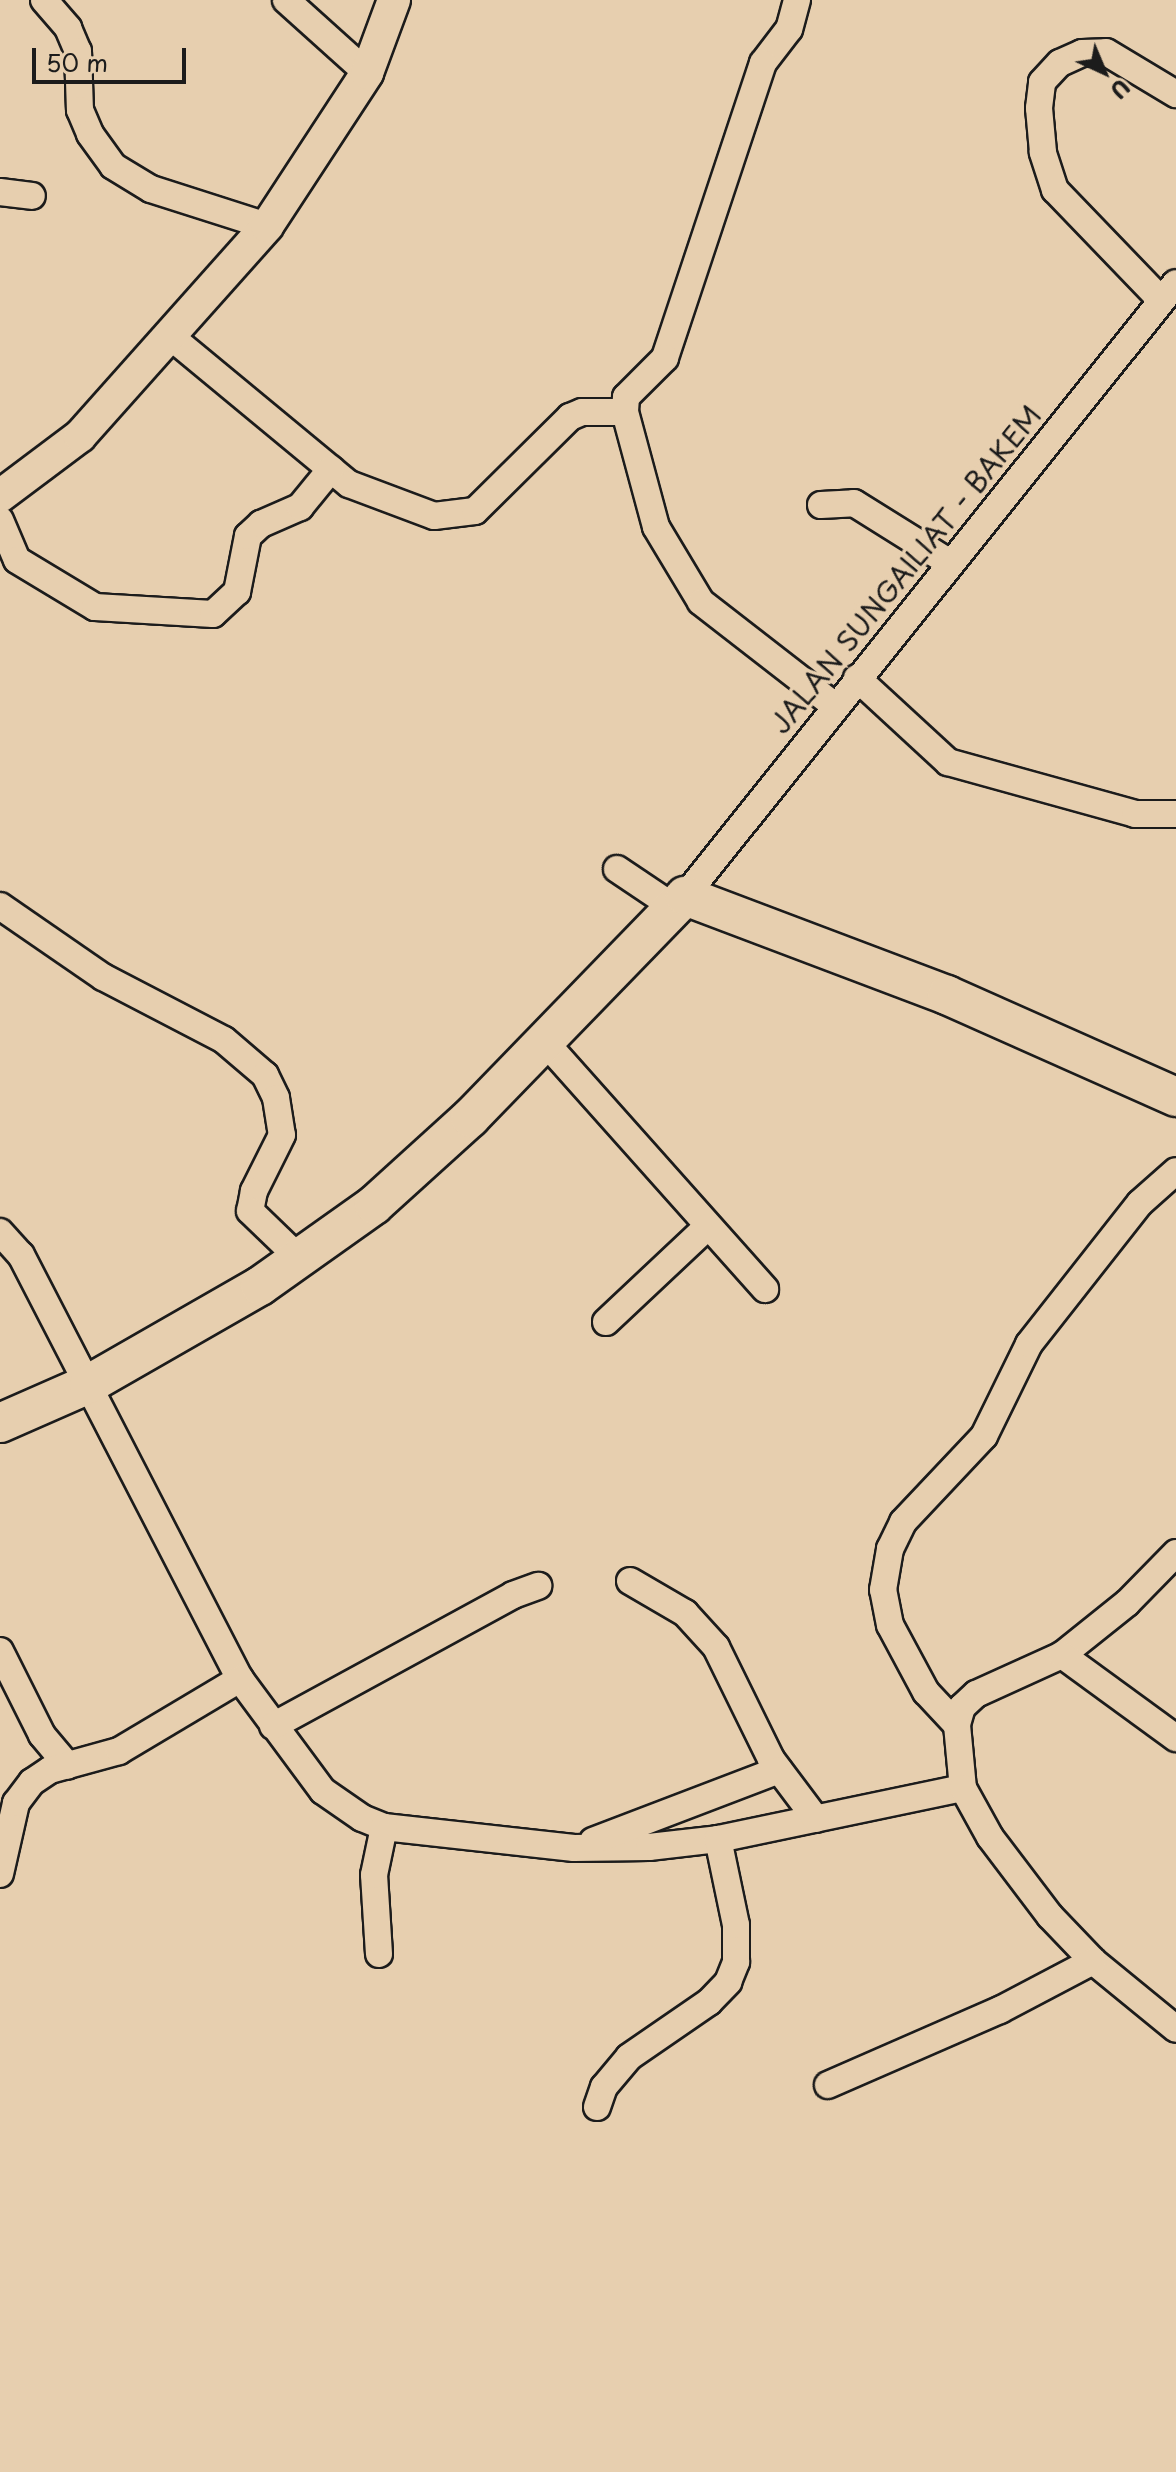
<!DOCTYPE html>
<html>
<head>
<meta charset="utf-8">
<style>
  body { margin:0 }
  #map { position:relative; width:1176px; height:2472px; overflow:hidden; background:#e7cfaf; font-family:"Playpen Sans",sans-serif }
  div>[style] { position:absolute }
  .roads { filter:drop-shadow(2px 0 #1c1c1c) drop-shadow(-2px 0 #1c1c1c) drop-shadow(0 2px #1c1c1c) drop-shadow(0 -2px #1c1c1c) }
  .minor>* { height:26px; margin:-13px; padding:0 13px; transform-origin:13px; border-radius:13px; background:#e7cfaf }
  .major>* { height:32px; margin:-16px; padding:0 16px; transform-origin:16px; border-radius:16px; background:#e7cfaf }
  .highway>* { height:38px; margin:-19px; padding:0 19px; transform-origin:19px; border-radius:19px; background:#e7cfaf }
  span { translate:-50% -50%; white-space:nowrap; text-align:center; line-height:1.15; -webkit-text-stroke:7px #e7cfaf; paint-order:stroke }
  .street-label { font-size:28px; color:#1c1c1c }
  .north { position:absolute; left:1064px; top:32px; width:80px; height:80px; -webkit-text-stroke:6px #e7cfaf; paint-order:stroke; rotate:136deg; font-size:22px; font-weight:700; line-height:32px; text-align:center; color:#1c1c1c }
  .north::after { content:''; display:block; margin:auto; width:28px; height:36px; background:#1c1c1c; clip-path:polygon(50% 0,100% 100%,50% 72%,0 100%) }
  .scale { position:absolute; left:32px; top:48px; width:154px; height:36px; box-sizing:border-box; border:4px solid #1c1c1c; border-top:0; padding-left:10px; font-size:24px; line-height:28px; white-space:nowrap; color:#1c1c1c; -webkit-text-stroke:6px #e7cfaf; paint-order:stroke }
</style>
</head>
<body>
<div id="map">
  <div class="roads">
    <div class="minor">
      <i style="left:44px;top:0;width:37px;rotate:49deg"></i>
      <i style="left:68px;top:28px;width:25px;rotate:67deg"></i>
      <i style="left:78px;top:51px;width:59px;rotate:88.1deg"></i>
      <i style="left:80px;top:110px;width:26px;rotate:67deg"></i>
      <i style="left:90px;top:134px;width:39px;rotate:54deg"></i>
      <i style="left:113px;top:166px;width:44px;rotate:31.2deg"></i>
      <i style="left:151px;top:189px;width:122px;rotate:17.7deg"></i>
      <i style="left:286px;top:0;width:109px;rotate:42deg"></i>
      <i style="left:797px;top:0;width:30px;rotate:105deg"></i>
      <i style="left:789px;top:29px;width:43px;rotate:127.4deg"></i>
      <i style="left:763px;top:63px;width:311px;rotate:108.4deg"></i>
      <i style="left:665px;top:358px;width:55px;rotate:135deg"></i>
      <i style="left:626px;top:397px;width:15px;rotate:94deg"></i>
      <i style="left:625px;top:412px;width:119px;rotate:74.9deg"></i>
      <i style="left:656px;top:527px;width:87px;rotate:59deg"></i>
      <i style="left:701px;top:602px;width:168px;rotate:37.8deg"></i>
      <i style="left:0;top:192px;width:32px;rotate:7deg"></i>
      <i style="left:1161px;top:300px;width:153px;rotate:-133.9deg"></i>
      <i style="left:1055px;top:190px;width:40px;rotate:-108deg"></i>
      <i style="left:1043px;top:152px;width:44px;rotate:-95.2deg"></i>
      <i style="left:1039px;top:108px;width:26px;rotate:-83deg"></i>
      <i style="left:1042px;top:82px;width:26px;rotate:-47deg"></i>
      <i style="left:1060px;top:63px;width:24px;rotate:-24deg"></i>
      <i style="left:1082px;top:53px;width:24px;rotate:-2deg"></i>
      <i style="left:1106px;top:52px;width:82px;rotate:31deg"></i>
      <i style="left:170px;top:336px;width:232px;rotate:39.6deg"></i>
      <i style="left:349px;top:484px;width:91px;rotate:20.6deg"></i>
      <i style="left:434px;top:516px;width:41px;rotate:-7deg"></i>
      <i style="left:475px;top:511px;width:134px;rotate:-44.7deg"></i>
      <i style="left:570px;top:417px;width:13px;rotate:-23deg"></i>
      <i style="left:582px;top:412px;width:43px"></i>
      <i style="left:821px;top:505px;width:33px;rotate:-3deg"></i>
      <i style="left:854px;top:503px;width:113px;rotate:32deg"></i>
      <i style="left:0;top:520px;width:43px;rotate:67deg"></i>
      <i style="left:17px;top:560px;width:91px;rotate:31.1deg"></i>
      <i style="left:95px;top:607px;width:118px;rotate:3.4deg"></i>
      <i style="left:213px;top:614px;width:33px;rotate:-43deg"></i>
      <i style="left:237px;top:592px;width:57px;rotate:-78.9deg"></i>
      <i style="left:248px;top:536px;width:18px;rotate:-43deg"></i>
      <i style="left:261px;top:524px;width:43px;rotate:-23.6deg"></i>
      <i style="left:300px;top:507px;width:49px;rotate:-50.8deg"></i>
      <i style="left:857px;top:678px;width:124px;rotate:42.7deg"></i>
      <i style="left:948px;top:762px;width:194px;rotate:15.5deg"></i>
      <i style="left:1135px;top:814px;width:41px"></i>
      <i style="left:617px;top:869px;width:70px;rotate:33.9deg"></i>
      <i style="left:685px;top:896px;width:785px;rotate:-51.31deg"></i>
      <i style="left:0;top:906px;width:125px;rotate:34.6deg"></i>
      <i style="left:103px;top:977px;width:136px;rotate:27.5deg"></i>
      <i style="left:224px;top:1040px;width:54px;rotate:40.5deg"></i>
      <i style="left:265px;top:1075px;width:25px;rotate:64deg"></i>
      <i style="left:276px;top:1098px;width:37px;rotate:81deg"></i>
      <i style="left:282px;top:1135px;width:63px;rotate:116.6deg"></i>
      <i style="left:254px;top:1191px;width:20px;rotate:101deg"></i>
      <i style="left:250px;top:1211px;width:71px;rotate:43.9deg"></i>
      <i style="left:545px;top:1042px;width:331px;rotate:48.3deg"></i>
      <i style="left:0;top:1232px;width:31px;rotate:48deg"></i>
      <i style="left:21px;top:1255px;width:477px;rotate:62.7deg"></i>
      <i style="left:240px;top:1679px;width:139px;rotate:53.5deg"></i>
      <i style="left:323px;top:1791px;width:47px;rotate:34.7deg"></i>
      <i style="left:362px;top:1818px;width:24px;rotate:22deg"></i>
      <i style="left:384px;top:1827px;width:191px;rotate:6.3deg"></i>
      <i style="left:574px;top:1848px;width:75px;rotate:-0.8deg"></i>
      <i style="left:649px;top:1847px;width:69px;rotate:-6.6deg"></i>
      <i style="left:718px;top:1839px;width:250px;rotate:-11.8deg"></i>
      <i style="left:606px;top:1322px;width:139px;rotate:-43.2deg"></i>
      <i style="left:1176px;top:1553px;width:70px;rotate:134.4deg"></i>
      <i style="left:1127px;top:1603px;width:83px;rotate:141.3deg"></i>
      <i style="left:1062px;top:1655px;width:94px;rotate:155.6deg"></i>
      <i style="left:976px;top:1694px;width:19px;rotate:137deg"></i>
      <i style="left:962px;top:1707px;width:19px;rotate:106deg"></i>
      <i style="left:957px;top:1725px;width:63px;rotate:84.6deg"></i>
      <i style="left:963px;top:1788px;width:56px;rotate:61.1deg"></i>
      <i style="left:990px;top:1837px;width:99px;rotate:52.8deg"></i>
      <i style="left:1050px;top:1916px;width:62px;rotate:46.3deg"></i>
      <i style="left:1093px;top:1961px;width:107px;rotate:39.3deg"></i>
      <i style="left:630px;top:1581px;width:64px;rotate:30.2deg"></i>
      <i style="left:685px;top:1613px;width:46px;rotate:47.6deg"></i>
      <i style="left:716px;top:1647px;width:125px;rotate:63.8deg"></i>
      <i style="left:771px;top:1759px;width:75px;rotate:53.1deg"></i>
      <i style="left:0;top:1651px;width:94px;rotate:63.4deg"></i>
      <i style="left:42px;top:1735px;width:40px;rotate:50deg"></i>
      <i style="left:1062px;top:1655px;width:141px;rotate:36.1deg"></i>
      <i style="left:957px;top:1725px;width:45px;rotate:-133.2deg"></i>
      <i style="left:926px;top:1692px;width:76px;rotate:-118.2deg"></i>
      <i style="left:890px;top:1625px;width:36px;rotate:-101deg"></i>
      <i style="left:883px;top:1590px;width:42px;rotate:-80.3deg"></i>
      <i style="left:890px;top:1549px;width:30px;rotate:-64deg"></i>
      <i style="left:903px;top:1522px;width:118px;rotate:-46.7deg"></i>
      <i style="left:984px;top:1436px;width:102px;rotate:-63.9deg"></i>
      <i style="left:1029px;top:1344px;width:179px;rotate:-51.8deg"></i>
      <i style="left:1140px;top:1203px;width:48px;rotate:-41.6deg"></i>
      <i style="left:273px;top:1726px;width:273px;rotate:-28.6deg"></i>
      <i style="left:513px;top:1595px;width:27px;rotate:-20deg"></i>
      <i style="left:593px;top:1841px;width:199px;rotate:-20.9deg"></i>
      <i style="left:0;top:1874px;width:73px;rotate:-77.3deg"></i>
      <i style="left:16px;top:1803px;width:26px;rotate:-53deg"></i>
      <i style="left:32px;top:1782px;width:22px;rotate:-34deg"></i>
      <i style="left:50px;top:1770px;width:72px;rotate:-15.4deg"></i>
      <i style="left:119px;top:1751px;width:141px;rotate:-30.8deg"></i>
      <i style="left:379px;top:1954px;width:79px;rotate:-93.6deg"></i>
      <i style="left:374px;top:1875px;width:49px;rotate:-78.2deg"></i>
      <i style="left:828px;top:2085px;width:188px;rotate:-23.6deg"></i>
      <i style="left:1000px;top:2010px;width:105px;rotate:-27.8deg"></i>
      <i style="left:597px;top:2107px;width:21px;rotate:-71deg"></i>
      <i style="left:604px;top:2087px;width:39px;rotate:-50deg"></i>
      <i style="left:629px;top:2057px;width:97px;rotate:-34.5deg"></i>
      <i style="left:709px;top:2002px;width:28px;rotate:-46deg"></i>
      <i style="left:728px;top:1982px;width:22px;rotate:-68deg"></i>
      <i style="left:736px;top:1962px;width:37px;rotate:-90deg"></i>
      <i style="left:736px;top:1925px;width:88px;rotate:-101.8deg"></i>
    </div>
    <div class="major">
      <i style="left:0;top:496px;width:100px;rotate:-36.9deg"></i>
      <i style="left:80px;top:436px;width:281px;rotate:-48.3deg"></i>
      <i style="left:267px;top:226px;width:183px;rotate:-56.8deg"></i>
      <i style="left:367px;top:73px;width:78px;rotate:-69.7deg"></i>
    </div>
    <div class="highway">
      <i style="left:0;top:1423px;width:97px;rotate:-23.7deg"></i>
      <i style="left:89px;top:1384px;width:197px;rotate:-29.8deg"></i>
      <i style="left:260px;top:1286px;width:140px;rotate:-35.4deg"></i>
      <i style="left:374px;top:1205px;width:130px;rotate:-42.2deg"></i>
      <i style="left:470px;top:1118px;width:309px;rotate:-45.9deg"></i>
      <i style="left:685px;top:896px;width:280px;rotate:20.7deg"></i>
      <i style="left:947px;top:995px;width:251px;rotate:24deg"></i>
    </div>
  </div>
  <div class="street-label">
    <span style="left:905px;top:569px;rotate:-51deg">JALAN SUNGAILIAT - BAKEM</span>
  </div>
  <div class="north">U</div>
  <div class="scale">50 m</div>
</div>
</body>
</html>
